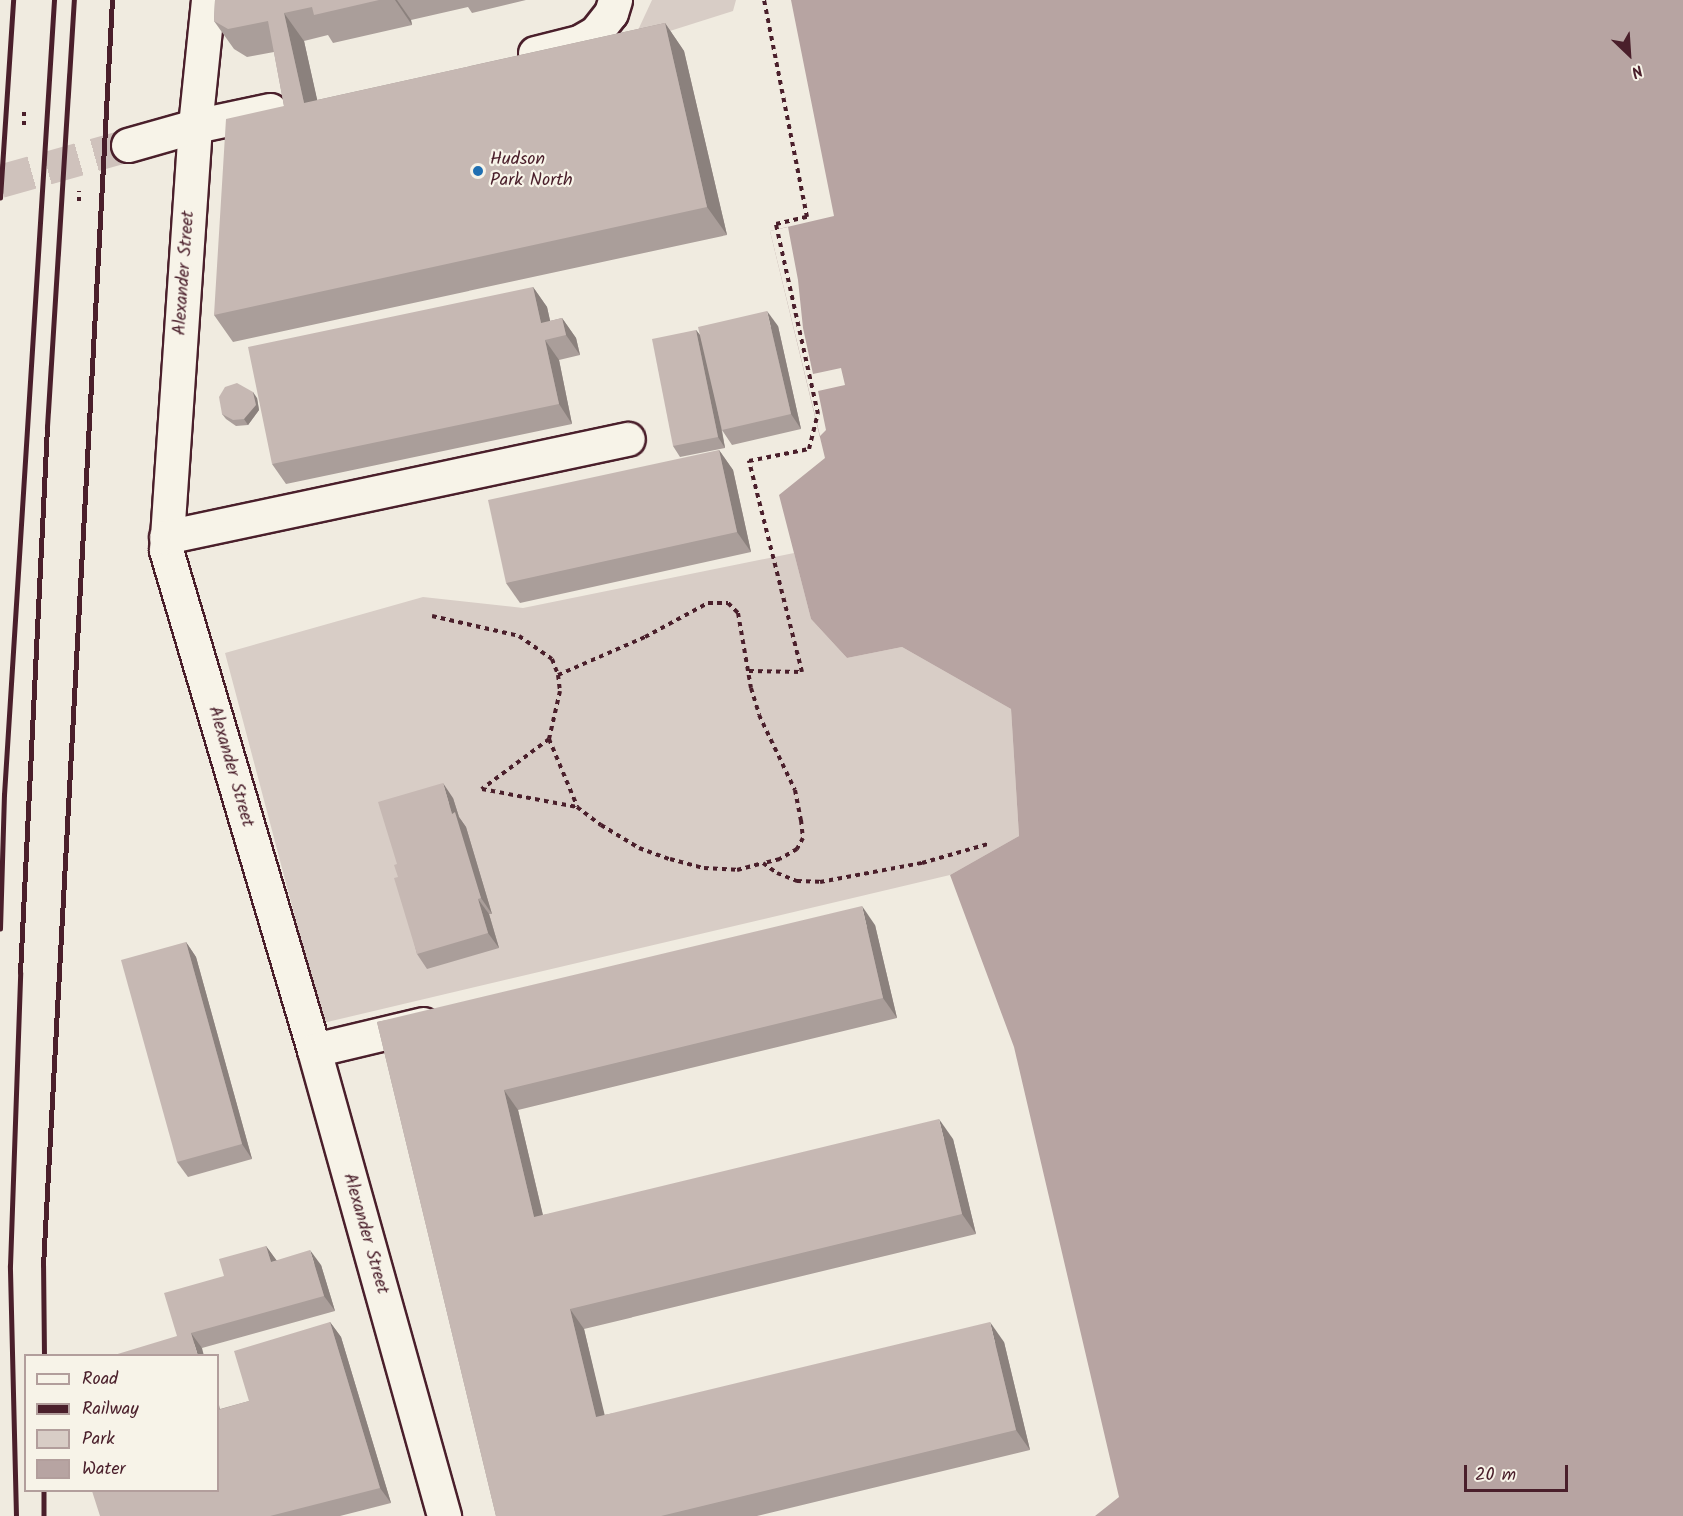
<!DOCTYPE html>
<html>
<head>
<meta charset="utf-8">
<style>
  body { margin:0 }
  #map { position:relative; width:1683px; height:1516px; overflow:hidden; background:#f0ebe0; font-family:Kalam,sans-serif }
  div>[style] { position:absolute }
  .green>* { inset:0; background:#d8cdc6 }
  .water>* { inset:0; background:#b7a4a2 }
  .pier>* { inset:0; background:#f0ebe0 }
  .minor-tunnel>* { height:33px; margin-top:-16.5px; transform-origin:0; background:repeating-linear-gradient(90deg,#cfc2bc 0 33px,transparent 0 49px) }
  .path>* { height:4px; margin-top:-2px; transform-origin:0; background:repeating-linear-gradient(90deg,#4a1f2b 0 4.5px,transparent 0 9px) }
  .roads { filter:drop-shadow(2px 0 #4a1f2b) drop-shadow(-2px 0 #4a1f2b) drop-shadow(0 2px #4a1f2b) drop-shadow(0 -2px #4a1f2b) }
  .minor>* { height:33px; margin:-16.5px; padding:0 16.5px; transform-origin:16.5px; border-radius:16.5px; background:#f7f3e8 }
  .rail>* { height:4.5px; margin:-2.25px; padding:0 2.25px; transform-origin:2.25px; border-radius:2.25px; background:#4a1f2b }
  .wall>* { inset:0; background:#aa9e9a }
  .shaded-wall>* { inset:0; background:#8b817d }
  .building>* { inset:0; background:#c6b8b3 }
  .dots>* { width:16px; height:16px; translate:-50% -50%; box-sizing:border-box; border:3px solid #f7f3e8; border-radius:50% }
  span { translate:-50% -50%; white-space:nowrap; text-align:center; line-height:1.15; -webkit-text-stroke:4.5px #f7f3e8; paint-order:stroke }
  .poi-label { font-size:18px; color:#4a1f2b }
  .left { translate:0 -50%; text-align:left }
  .street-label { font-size:18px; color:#4a1f2b }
  .legend { position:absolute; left:24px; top:1354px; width:195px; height:138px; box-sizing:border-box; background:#f7f3e8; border:2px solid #b29e9c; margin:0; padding:8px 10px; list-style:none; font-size:18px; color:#4a1f2b }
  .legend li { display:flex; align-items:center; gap:12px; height:30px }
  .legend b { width:30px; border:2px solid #b29e9c }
  .north { position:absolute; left:1599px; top:24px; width:60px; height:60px; -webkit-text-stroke:4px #f7f3e8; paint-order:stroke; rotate:155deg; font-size:16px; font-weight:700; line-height:24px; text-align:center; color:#4a1f2b }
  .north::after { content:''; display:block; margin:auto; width:21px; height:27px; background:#4a1f2b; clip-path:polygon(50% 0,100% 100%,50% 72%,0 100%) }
  .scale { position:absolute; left:1464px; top:1465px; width:104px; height:27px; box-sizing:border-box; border:3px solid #4a1f2b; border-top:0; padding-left:8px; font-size:18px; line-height:21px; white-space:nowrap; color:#4a1f2b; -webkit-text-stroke:4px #f7f3e8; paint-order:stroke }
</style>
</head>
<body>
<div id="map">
  <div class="green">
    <i style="clip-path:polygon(652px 0,736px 0,733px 11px,632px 43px)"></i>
    <i style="clip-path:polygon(794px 553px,811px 619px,847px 658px,902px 647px,1011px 709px,1019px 836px,950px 875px,323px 1023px,225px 653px,423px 597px,523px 608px)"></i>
  </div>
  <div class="water">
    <i style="clip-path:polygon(791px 0,1683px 0,1683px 1516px,1095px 1516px,1119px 1497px,1014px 1047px,950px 875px,1019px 836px,1011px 709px,902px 647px,847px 658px,811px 619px,779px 495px,825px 458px,770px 231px,834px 216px)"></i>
  </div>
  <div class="pier">
    <i style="clip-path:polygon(788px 227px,798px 280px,803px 328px,813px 374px,841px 368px,845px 385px,818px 391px,826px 430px,820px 436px,770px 231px)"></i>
  </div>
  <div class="minor-tunnel">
    <i style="left:0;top:181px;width:133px;rotate:-15.7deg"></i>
  </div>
  <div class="path">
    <i style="left:24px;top:125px;width:15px;rotate:-90deg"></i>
    <i style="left:79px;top:201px;width:10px;rotate:-90deg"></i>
    <i style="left:432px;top:616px;width:89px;rotate:12.9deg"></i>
    <i style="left:519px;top:636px;width:40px;rotate:34.9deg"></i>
    <i style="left:552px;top:659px;width:17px;rotate:69deg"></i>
    <i style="left:558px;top:675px;width:16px;rotate:83deg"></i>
    <i style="left:560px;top:691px;width:49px;rotate:102.9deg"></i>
    <i style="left:549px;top:739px;width:84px;rotate:143.3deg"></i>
    <i style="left:482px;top:789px;width:97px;rotate:10.7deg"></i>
    <i style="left:577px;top:807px;width:30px;rotate:37deg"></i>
    <i style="left:601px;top:825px;width:44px;rotate:31.2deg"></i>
    <i style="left:639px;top:848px;width:33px;rotate:20deg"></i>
    <i style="left:670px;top:859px;width:35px;rotate:15deg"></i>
    <i style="left:704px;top:868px;width:33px;rotate:3deg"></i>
    <i style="left:737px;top:870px;width:27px;rotate:-15deg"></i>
    <i style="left:763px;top:863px;width:17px;rotate:36deg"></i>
    <i style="left:777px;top:873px;width:22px;rotate:22deg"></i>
    <i style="left:797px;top:881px;width:23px;rotate:2deg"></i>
    <i style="left:820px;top:882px;width:104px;rotate:-10.6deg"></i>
    <i style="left:922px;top:863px;width:69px;rotate:-16.1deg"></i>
    <i style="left:749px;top:671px;width:53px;rotate:1.1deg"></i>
    <i style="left:802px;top:672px;width:218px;rotate:-104.1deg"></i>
    <i style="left:749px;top:461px;width:61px;rotate:-11.3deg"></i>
    <i style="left:809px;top:449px;width:36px;rotate:-76deg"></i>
    <i style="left:818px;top:414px;width:195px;rotate:-102.5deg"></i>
    <i style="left:776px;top:224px;width:32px;rotate:-13deg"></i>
    <i style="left:807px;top:217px;width:221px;rotate:-101.2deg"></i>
    <i style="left:558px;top:675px;width:95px;rotate:-23.6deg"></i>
    <i style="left:645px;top:637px;width:72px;rotate:-28.4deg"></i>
    <i style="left:708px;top:603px;width:20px"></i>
    <i style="left:728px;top:603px;width:14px;rotate:45deg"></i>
    <i style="left:738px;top:613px;width:76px;rotate:80.2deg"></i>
    <i style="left:751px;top:688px;width:28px;rotate:73deg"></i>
    <i style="left:759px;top:715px;width:83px;rotate:64.4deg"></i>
    <i style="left:795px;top:790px;width:31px;rotate:79deg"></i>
    <i style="left:801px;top:820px;width:18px;rotate:84deg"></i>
    <i style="left:803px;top:838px;width:13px;rotate:119deg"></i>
    <i style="left:797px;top:849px;width:20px;rotate:150deg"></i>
    <i style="left:780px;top:859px;width:16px;rotate:166deg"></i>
    <i style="left:549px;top:739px;width:73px;rotate:67.3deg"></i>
  </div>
  <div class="roads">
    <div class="minor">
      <i style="left:208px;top:0;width:127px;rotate:95.9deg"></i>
      <i style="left:195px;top:126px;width:425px;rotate:93.9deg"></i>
      <i style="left:166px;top:550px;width:521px;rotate:73.51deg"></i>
      <i style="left:314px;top:1050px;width:484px;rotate:74.4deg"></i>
      <i style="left:535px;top:53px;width:45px;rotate:-14deg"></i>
      <i style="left:579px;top:42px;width:20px;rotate:-30deg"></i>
      <i style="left:596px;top:32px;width:24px;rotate:-52deg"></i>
      <i style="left:611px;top:13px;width:14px;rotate:-73deg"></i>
      <i style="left:128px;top:145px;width:70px;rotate:-15.8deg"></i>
      <i style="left:195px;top:126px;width:77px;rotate:-12deg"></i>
      <i style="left:166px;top:537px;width:472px;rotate:-12deg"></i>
      <i style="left:314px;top:1050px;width:112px;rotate:-13.4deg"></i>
    </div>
  </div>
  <div class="rail">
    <i style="left:0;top:198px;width:198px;rotate:-86.2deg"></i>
    <i style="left:0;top:929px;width:134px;rotate:-88.3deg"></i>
    <i style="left:4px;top:795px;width:797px;rotate:-86.4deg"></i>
    <i style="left:44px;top:1356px;width:90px;rotate:-90.6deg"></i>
    <i style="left:43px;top:1266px;width:1268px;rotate:-86.88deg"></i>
    <i style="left:44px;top:1490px;width:26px;rotate:90deg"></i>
    <i style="left:16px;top:1516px;width:250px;rotate:-91.4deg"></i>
    <i style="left:10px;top:1266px;width:293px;rotate:-88deg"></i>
    <i style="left:20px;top:973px;width:547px;rotate:-87.17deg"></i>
    <i style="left:47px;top:427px;width:428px;rotate:-86.4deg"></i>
  </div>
  <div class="wall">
    <i style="clip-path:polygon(215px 0,526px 0,472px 13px,468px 7px,411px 20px,412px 25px,333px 43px,328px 35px,304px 41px,317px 100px,665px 23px,684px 51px,727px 235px,233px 342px,214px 315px,284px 106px,274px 52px,247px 57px,234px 49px,214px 21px)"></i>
    <i style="clip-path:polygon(533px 287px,547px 307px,550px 321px,562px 318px,576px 338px,580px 355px,559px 360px,572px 424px,286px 484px,272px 464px)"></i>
    <i style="clip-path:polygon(778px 326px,801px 429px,732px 445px,722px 430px,725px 448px,680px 457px,673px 446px,696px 330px,700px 335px)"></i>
    <i style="clip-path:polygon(257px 398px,259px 410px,248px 425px,236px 426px,226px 419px,222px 414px)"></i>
    <i style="clip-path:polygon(719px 450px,733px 470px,751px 552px,520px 603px,506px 583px)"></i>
    <i style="clip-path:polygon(453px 798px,459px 817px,466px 827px,492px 914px,489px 914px,499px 948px,427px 969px,417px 954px,398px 877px)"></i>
    <i style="clip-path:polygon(875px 925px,897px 1018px,518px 1110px,543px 1215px,953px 1139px,976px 1234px,584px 1329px,604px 1415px,1004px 1342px,1030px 1450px,757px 1516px,496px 1516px,377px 1022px)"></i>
    <i style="clip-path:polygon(186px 942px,196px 957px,252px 1159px,188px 1177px,177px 1162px)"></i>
    <i style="clip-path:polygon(266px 1246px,276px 1260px,321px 1265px,335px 1311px,202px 1348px,177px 1336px)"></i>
    <i style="clip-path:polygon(330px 1322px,341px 1337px,391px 1503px,340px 1516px,100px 1516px,218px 1491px,218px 1401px,220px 1409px,249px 1401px)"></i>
  </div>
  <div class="shaded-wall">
    <i style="clip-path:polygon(395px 0,397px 0,411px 20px,412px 25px)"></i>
    <i style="clip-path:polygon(284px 13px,304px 41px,324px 130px,304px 103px)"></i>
    <i style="clip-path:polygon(665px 23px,684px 51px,727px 235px,707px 207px)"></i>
    <i style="clip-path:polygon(533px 287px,547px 307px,554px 338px,541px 323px)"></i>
    <i style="clip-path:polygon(767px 311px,778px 326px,801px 429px,791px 414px)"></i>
    <i style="clip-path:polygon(562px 318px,576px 338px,580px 355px,566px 335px)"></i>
    <i style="clip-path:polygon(696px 330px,704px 340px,725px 448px,718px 437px)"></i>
    <i style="clip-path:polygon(545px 340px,559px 360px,572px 424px,559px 404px)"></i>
    <i style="clip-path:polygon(253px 392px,257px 398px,259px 410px,248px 425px,244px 419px)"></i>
    <i style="clip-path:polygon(719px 450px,733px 470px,751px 552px,737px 532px)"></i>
    <i style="clip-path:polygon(443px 783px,453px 798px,459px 817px,466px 827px,492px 914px,481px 898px,452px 814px)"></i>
    <i style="clip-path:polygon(478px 899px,489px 914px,499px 948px,488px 933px)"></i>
    <i style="clip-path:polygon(862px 906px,875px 925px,897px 1018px,883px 998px)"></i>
    <i style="clip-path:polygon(186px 942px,196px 957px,252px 1159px,242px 1144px)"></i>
    <i style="clip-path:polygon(504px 1090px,518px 1110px,548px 1237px,534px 1217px)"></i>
    <i style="clip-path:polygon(939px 1119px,953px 1139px,976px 1234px,962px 1214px)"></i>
    <i style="clip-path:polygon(266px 1246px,277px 1261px,271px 1262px)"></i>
    <i style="clip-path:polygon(310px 1250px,321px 1265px,335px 1311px,324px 1296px)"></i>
    <i style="clip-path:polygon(570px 1309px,584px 1329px,610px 1437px,596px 1417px)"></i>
    <i style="clip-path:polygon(330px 1322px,341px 1337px,391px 1503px,380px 1488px)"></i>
    <i style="clip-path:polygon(990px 1322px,1004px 1342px,1030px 1450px,1016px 1430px)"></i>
    <i style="clip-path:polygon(191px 1333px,202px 1348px,204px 1356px,198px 1356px)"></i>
  </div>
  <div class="building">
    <i style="clip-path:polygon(215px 0,379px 0,314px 15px,312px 7px,284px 13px,304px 103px,665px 23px,707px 207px,214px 315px,226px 119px,284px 106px,268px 21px,228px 29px,214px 21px)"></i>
    <i style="clip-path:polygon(533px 287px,541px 323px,562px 318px,566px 335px,545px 340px,559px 404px,272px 464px,248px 347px)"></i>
    <i style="clip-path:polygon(767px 311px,791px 414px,722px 430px,698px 327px)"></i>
    <i style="clip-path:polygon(696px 330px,718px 437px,673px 446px,652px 339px)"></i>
    <i style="clip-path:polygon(237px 383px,253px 392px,256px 405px,244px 419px,233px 420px,222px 414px,219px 397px,225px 387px)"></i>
    <i style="clip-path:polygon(719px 450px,737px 532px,506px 583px,488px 500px)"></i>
    <i style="clip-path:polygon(443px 783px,452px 814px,455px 812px,481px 898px,478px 899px,488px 933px,417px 954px,394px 878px,398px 877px,394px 865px,397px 864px,378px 802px)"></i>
    <i style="clip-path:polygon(862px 906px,883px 998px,504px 1090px,534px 1217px,939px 1119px,962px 1214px,570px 1309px,596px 1417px,990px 1322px,1016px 1430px,661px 1516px,496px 1516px,377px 1022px)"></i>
    <i style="clip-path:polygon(186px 942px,242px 1144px,177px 1162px,121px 960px)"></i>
    <i style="clip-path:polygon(266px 1246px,271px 1262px,310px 1250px,324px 1296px,191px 1333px,198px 1356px,111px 1356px,177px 1336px,164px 1293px,224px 1276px,219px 1259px)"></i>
    <i style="clip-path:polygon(330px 1322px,380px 1488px,270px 1516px,100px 1516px,92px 1491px,218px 1491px,218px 1410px,249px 1401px,234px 1351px)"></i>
  </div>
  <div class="dots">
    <i style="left:478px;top:171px;background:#1f6fb2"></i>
  </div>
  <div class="poi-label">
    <span class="left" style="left:490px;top:171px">Hudson<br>Park North</span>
  </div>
  <div class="street-label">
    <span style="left:185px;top:273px;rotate:-86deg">Alexander Street</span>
    <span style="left:230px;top:767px;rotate:74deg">Alexander Street</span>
    <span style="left:365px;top:1234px;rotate:74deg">Alexander Street</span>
  </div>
  <ul class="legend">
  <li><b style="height:8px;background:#f7f3e8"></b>Road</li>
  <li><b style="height:8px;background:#4a1f2b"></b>Railway</li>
  <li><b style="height:16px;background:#d8cdc6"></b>Park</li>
  <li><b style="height:16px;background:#b7a4a2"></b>Water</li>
  </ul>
  <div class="north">N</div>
  <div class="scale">20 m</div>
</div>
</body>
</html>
